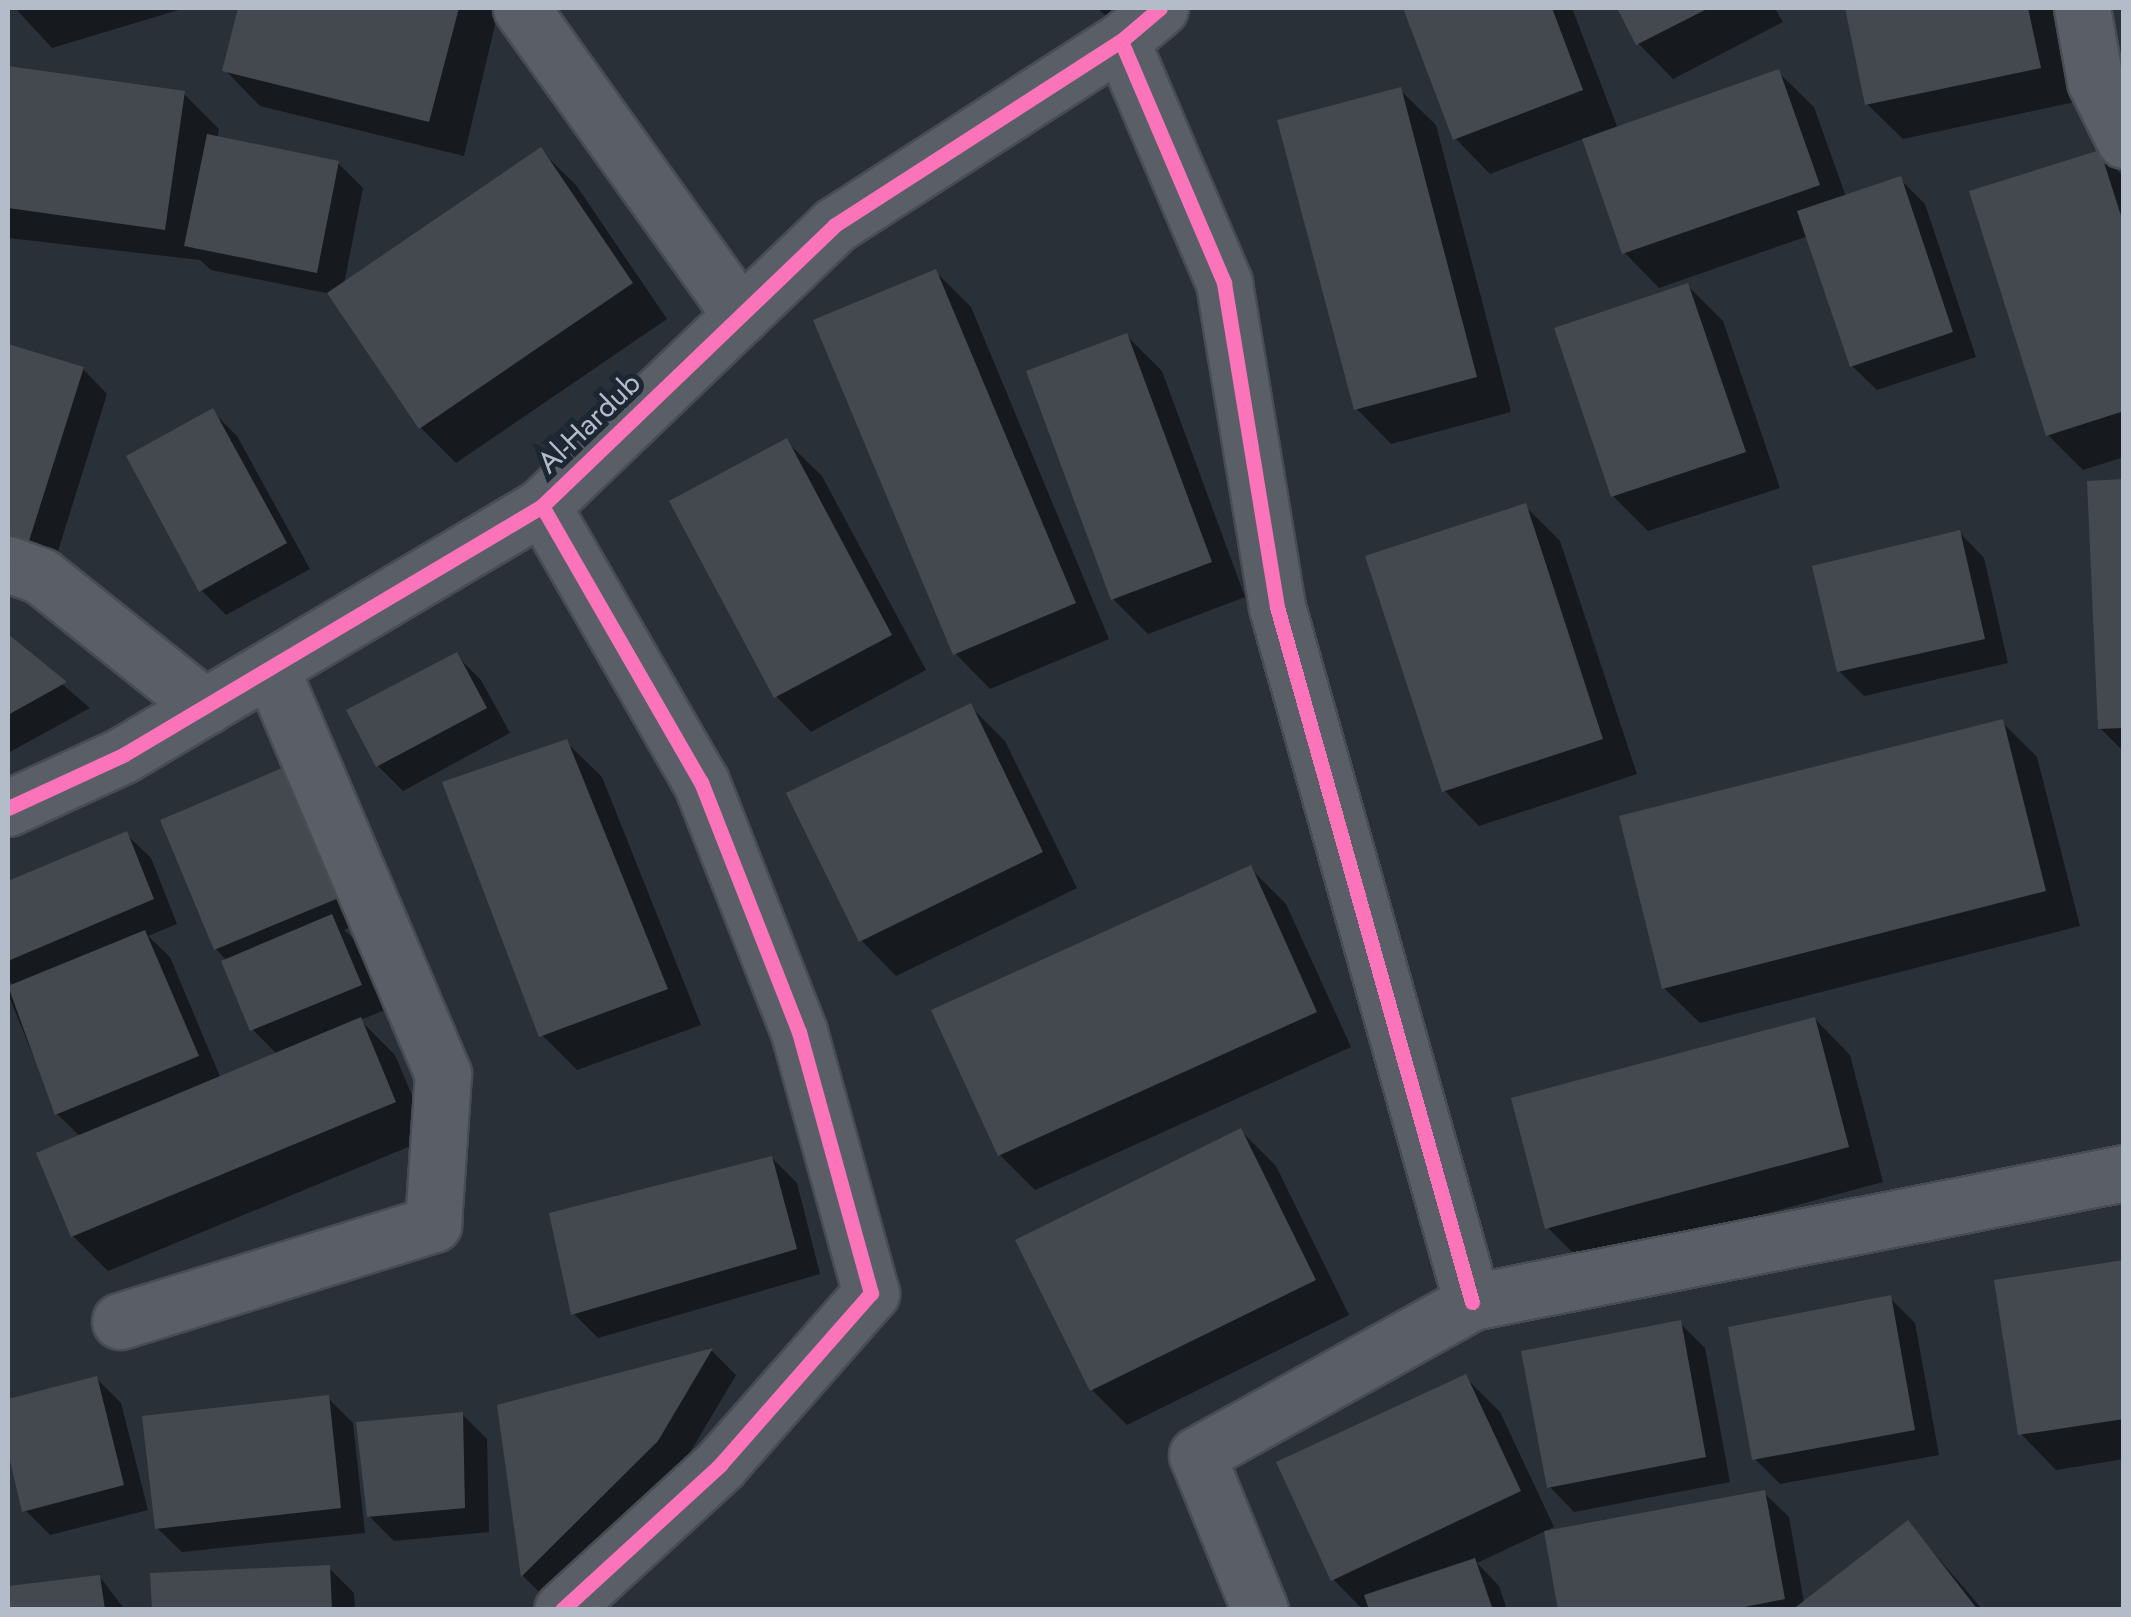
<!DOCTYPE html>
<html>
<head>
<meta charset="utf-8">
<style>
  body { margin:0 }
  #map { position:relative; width:2131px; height:1617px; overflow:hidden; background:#2a3038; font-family:Jost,sans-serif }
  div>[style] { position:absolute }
  .shadow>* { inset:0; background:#0007 }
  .building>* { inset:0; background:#444950 }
  .roads { filter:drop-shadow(2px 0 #484c53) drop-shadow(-2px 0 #484c53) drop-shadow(0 2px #484c53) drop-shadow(0 -2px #484c53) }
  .minor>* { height:55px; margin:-27.5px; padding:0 27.5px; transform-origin:27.5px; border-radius:27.5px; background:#5a5e66 }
  .cycleway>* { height:15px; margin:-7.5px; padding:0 7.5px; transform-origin:7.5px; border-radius:7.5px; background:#fb73b8 }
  span { translate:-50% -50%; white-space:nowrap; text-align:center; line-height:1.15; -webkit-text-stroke:10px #1d2633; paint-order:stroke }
  .street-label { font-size:30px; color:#b4bcc9 }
  .frame { position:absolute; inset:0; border:10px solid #b4bcc9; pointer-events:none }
</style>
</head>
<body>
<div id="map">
  <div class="shadow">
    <i style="clip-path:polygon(15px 8px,185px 8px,52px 48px)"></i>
    <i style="clip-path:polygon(241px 8px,499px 8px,464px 156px,260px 106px,225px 70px)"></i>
    <i style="clip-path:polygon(1097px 8px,1124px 8px,1112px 21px)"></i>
    <i style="clip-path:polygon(1406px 8px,1572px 8px,1618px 129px,1778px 72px,1814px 107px,1846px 197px,1900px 179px,1925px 204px,1976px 357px,1877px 390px,1852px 366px,1808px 236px,1659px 288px,1624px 252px,1585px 138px,1490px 174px,1455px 138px)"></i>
    <i style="clip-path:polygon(1620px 8px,1775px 8px,1783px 22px,1673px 79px,1638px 43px)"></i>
    <i style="clip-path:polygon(1847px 8px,2055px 8px,2075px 102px,1903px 139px,1867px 104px)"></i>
    <i style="clip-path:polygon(8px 69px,183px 93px,219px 129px,217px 139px,338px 163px,363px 188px,344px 284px,540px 150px,576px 185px,667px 319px,456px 463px,421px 428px,331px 294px,211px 270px,200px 260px,8px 238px)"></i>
    <i style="clip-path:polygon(1400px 90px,1436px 125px,1511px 412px,1391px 444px,1356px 408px)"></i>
    <i style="clip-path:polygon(2099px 152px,2124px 177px,2124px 457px,2083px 470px,2048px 435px)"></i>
    <i style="clip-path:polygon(935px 271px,971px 307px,1109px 639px,990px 689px,955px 653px)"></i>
    <i style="clip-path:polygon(1687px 285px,1723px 321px,1780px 488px,1648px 531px,1613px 496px)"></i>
    <i style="clip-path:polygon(1127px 336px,1162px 371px,1245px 597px,1148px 634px,1113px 599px)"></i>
    <i style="clip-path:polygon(8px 346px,83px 369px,107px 394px,54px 564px,8px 550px)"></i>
    <i style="clip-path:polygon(212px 411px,237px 436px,310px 569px,226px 615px,201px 590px)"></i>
    <i style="clip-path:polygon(786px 441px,822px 476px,926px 670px,811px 732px,776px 696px)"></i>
    <i style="clip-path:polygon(2124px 482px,2124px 752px,2100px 728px)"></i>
    <i style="clip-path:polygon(1525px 506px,1560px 541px,1637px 774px,1479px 826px,1444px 790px)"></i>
    <i style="clip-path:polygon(1960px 533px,1984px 558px,2008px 663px,1864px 696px,1839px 671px)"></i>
    <i style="clip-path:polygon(8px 638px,90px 708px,8px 753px)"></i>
    <i style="clip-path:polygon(456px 655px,481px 680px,510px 733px,403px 791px,378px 766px)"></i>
    <i style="clip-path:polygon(970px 706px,1005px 741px,1077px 888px,896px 976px,861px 940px)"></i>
    <i style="clip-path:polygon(2002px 722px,2037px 757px,2080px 926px,1700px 1023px,1664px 988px)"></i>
    <i style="clip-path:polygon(566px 742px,602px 777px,701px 1025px,577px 1070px,542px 1035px)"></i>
    <i style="clip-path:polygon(286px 769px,364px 922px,344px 930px,356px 941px,385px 1010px,360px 1020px,395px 1055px,430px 1138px,108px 1271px,73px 1236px,81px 1137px,57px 1114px,8px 994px,14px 986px,8px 980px,8px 884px,126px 834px,151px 858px,177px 924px,148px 936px,170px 957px,221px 1079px,278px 1055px,252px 1029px,227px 961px,216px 949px)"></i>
    <i style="clip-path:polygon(1250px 868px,1286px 904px,1351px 1047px,1035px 1190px,1000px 1155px)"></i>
    <i style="clip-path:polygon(1815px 1019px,1850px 1055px,1883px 1182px,1583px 1263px,1547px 1227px)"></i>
    <i style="clip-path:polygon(1241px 1131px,1276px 1166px,1349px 1315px,1127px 1425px,1092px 1390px)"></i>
    <i style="clip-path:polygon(772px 1158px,797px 1183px,820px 1274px,598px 1338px,573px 1313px)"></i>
    <i style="clip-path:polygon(2124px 1262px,2124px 1459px,2056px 1470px,2021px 1434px)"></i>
    <i style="clip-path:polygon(1890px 1298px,1915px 1323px,1939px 1455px,1780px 1484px,1755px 1459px)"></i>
    <i style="clip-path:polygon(1680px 1323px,1705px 1348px,1730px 1482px,1574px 1512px,1550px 1487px)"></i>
    <i style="clip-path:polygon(712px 1351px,736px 1375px,682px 1466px,547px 1600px,523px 1576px,499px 1407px)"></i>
    <i style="clip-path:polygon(1465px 1377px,1500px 1412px,1554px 1527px,1477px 1563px,1499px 1586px,1507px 1610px,1363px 1610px,1333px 1579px)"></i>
    <i style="clip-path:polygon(96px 1378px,121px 1403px,148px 1510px,50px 1535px,25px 1510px,8px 1442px,8px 1401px)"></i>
    <i style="clip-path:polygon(328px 1398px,353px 1423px,365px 1533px,182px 1552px,157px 1528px)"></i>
    <i style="clip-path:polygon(462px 1414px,487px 1439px,489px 1532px,394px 1541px,369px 1516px)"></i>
    <i style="clip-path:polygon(1764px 1493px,1789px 1517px,1804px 1603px,1908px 1523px,1983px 1610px,1561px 1610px)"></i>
    <i style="clip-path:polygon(329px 1568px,354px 1593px,355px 1610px,154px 1610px)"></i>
    <i style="clip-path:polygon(100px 1577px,125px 1610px,8px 1610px,8px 1589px)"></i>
  </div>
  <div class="building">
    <i style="clip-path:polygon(238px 8px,459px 8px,429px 122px,222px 71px)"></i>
    <i style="clip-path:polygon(1403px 8px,1552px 8px,1583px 90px,1453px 140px)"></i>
    <i style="clip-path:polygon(1617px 8px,1709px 8px,1636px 45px)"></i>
    <i style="clip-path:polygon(1845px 8px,2028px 8px,2041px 68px,1865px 105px)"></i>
    <i style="clip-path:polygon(8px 66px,185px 91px,165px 230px,8px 208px)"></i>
    <i style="clip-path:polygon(1779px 69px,1820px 185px,1622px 254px,1582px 139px)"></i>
    <i style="clip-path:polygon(1401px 87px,1477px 377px,1354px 410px,1277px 120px)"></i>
    <i style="clip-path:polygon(207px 134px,339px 161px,317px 273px,184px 246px)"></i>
    <i style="clip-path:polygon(541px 147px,633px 283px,419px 429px,327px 293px)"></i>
    <i style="clip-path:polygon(2100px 150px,2124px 225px,2124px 411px,2046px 436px,1969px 191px)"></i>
    <i style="clip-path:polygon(1901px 176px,1953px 332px,1850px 367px,1797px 211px)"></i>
    <i style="clip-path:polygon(936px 269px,1076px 603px,953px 655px,813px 320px)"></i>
    <i style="clip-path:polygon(1688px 283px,1746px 452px,1611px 497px,1554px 328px)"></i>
    <i style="clip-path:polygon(1127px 333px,1212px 562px,1111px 600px,1026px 371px)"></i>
    <i style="clip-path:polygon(8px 344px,84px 367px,29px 541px,8px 534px)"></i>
    <i style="clip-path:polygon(213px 408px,287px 543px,199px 592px,126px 456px)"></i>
    <i style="clip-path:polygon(787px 438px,892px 635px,774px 698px,669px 501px)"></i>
    <i style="clip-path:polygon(2124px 479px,2124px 728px,2098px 729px,2087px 481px)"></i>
    <i style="clip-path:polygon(1526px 503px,1603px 739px,1442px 792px,1365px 556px)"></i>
    <i style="clip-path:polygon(1960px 530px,1985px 639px,1837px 672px,1812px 566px)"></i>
    <i style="clip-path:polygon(8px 634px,67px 682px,8px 715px)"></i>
    <i style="clip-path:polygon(457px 652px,487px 708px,376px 767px,346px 710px)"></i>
    <i style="clip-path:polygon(971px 703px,1043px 852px,859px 942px,786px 793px)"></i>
    <i style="clip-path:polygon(2003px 719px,2046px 891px,1662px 989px,1619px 816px)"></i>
    <i style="clip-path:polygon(567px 739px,668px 989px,539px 1037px,442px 782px)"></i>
    <i style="clip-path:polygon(287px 766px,341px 897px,214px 950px,160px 820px)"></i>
    <i style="clip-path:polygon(127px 831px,154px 899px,8px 961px,8px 881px)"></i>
    <i style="clip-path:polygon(1251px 865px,1317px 1012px,998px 1156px,931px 1010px)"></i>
    <i style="clip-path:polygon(332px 914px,362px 985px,250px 1031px,221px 961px)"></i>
    <i style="clip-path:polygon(145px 930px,199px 1056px,55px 1115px,8px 986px)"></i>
    <i style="clip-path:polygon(361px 1017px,396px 1102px,71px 1237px,36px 1153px)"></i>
    <i style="clip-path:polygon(1815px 1017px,1849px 1147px,1545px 1229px,1511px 1098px)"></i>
    <i style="clip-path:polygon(1241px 1128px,1316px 1280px,1090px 1391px,1015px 1240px)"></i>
    <i style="clip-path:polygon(772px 1156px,797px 1249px,571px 1315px,549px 1213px)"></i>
    <i style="clip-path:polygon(2124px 1260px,2124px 1419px,2018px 1435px,1994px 1280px)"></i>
    <i style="clip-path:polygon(1891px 1295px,1915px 1430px,1752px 1460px,1728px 1327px)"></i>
    <i style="clip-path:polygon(1681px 1320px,1706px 1457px,1547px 1488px,1521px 1351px)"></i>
    <i style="clip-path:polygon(713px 1348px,658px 1441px,521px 1577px,497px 1405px)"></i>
    <i style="clip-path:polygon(1466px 1374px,1521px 1491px,1331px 1581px,1276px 1462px)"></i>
    <i style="clip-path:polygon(97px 1376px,124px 1485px,22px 1512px,8px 1452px,8px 1399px)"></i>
    <i style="clip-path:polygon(329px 1395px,341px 1508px,155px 1529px,142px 1416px)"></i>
    <i style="clip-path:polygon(463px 1412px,465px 1508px,367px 1517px,356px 1422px)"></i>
    <i style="clip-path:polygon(1765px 1490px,1785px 1599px,1729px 1610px,1558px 1610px,1544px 1531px)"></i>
    <i style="clip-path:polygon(1908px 1520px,1978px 1610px,1792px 1610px)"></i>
    <i style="clip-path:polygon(1475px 1558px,1493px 1610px,1369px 1610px,1364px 1595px)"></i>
    <i style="clip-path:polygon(330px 1565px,332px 1610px,152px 1610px,150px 1573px)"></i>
    <i style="clip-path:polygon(100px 1575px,105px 1610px,8px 1610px,8px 1586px)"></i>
  </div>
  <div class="roads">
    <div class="minor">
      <i style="left:521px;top:8px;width:378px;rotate:54.4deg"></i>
      <i style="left:2082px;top:8px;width:74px;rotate:79.9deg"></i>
      <i style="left:2095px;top:81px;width:66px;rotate:63.8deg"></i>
      <i style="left:1121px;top:41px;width:263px;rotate:66.9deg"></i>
      <i style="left:1224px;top:283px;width:328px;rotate:80.7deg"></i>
      <i style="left:1277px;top:607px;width:722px;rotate:74.33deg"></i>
      <i style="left:542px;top:506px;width:319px;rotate:60.1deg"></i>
      <i style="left:701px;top:782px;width:269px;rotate:68.6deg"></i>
      <i style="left:799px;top:1032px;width:271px;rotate:74.6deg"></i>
      <i style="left:871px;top:1293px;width:229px;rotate:131.3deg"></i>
      <i style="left:720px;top:1465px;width:214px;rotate:137.5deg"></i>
      <i style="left:8px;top:564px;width:35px;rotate:20deg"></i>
      <i style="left:41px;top:576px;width:210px;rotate:38.6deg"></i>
      <i style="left:8px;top:808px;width:127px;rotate:-24.7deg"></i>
      <i style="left:123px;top:755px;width:487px;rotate:-30.7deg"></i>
      <i style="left:542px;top:506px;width:406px;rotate:-43.8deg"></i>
      <i style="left:835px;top:225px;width:340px;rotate:-32.8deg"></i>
      <i style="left:1121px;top:41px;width:51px;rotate:-40.2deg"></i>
      <i style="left:120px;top:1321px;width:328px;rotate:-17.2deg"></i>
      <i style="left:433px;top:1224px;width:150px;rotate:-86.2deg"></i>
      <i style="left:443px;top:1074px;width:441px;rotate:-113deg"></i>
      <i style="left:1260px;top:1610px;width:167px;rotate:-112.1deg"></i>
      <i style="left:1197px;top:1455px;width:315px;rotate:-29.1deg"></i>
      <i style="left:1472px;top:1302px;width:665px;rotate:-11.19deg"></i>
    </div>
  </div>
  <div class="cycleway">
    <i style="left:1121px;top:41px;width:263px;rotate:66.9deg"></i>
    <i style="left:1224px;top:283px;width:328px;rotate:80.7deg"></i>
    <i style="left:1277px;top:607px;width:722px;rotate:74.33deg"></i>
    <i style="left:542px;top:506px;width:319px;rotate:60.1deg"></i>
    <i style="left:701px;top:782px;width:269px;rotate:68.6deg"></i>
    <i style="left:799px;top:1032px;width:271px;rotate:74.6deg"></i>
    <i style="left:871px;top:1293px;width:229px;rotate:131.3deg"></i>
    <i style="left:720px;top:1465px;width:214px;rotate:137.5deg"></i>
    <i style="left:8px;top:808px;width:127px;rotate:-24.7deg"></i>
    <i style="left:123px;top:755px;width:487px;rotate:-30.7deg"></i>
    <i style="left:542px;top:506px;width:406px;rotate:-43.8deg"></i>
    <i style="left:835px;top:225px;width:340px;rotate:-32.8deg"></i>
    <i style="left:1121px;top:41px;width:51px;rotate:-40.2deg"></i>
  </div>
  <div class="street-label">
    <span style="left:589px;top:423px;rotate:-44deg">Al-Hardub</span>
  </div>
  <div class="frame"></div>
</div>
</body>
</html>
